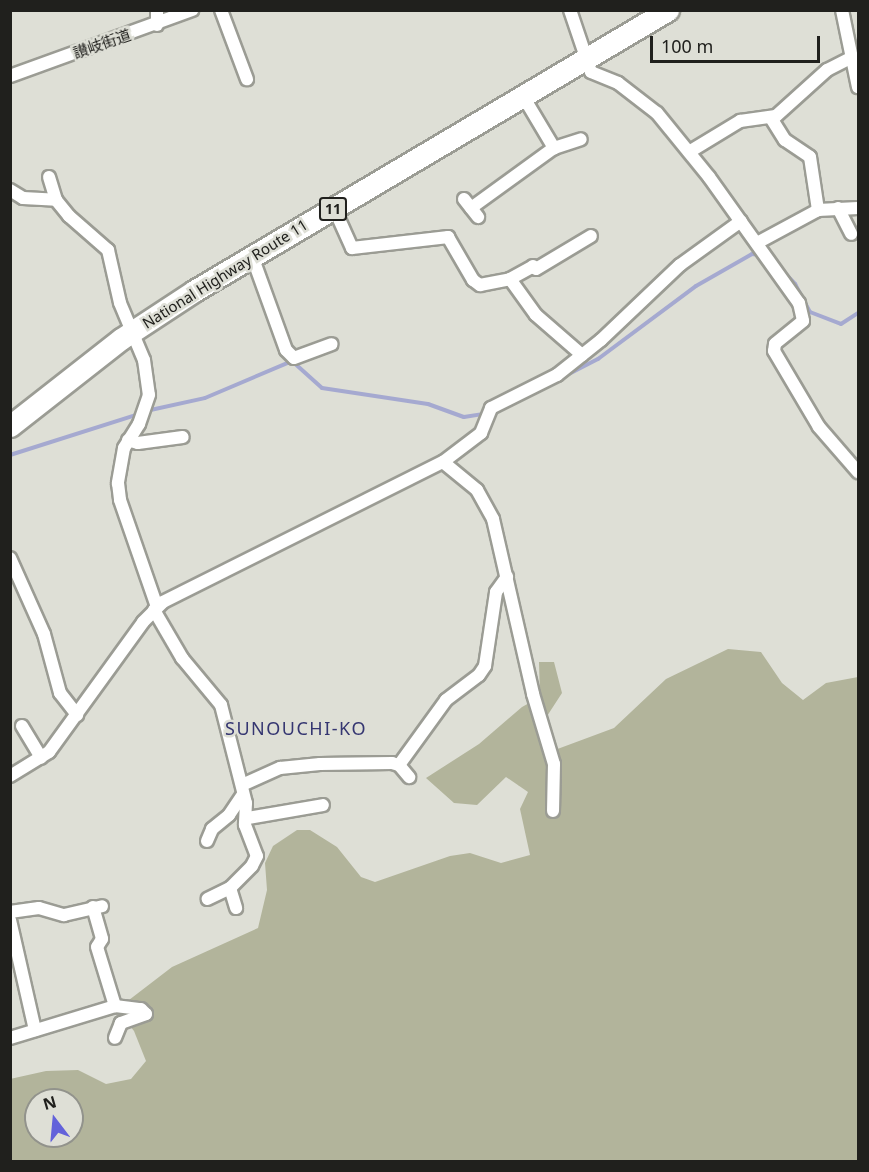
<!DOCTYPE html>
<html>
<head>
<meta charset="utf-8">
<style>
  body { margin:0 }
  #map { position:relative; width:869px; height:1172px; overflow:hidden; background:#dedfd6; font-family:"Noto Sans","Noto Sans JP",sans-serif }
  div>[style] { position:absolute }
  .green>* { inset:0; background:#b2b49b }
  .stream>* { height:4px; margin:-2px; padding:0 2px; transform-origin:2px; border-radius:2px; background:#a5a9d0 }
  .roads { filter:drop-shadow(2px 0 #9b9c94) drop-shadow(-2px 0 #9b9c94) drop-shadow(0 2px #9b9c94) drop-shadow(0 -2px #9b9c94) }
  .street>* { height:12px; margin:-6px; padding:0 6px; transform-origin:6px; border-radius:6px; background:#fff }
  .highway>* { height:21px; margin:-10.5px; padding:0 10.5px; transform-origin:10.5px; border-radius:10.5px; background:#fff }
  span { translate:-50% -50%; white-space:nowrap; text-align:center; line-height:1.15; -webkit-text-stroke:5px #dedfd6; paint-order:stroke }
  .shield-label span { padding:2px 4px; background:#dedfd6; border:2px solid; border-radius:4px; -webkit-text-stroke-width:0 }
  .shield-label { font-size:14px; color:#20201d; font-weight:700 }
  .street-label { font-size:15px; color:#20201d }
  .quarter-label { font-size:18px; color:#353671; letter-spacing:1.5px }
  .frame { position:absolute; inset:0; border:12px solid #20201d; pointer-events:none }
  .north { position:absolute; left:24px; top:1088px; width:60px; height:60px; box-sizing:border-box; background:#dedfd6; border:2px solid #92938c; border-radius:50%; rotate:344deg; font-size:16px; font-weight:700; line-height:24px; text-align:center; color:#20201d }
  .north::after { content:''; display:block; margin:auto; width:21px; height:27px; background:#6362da; clip-path:polygon(50% 0,100% 100%,50% 72%,0 100%) }
  .scale { position:absolute; left:650px; top:36px; width:170px; height:27px; box-sizing:border-box; border:3px solid #20201d; border-top:0; padding-left:8px; font-size:18px; line-height:21px; white-space:nowrap; color:#20201d; -webkit-text-stroke:4px #dedfd6; paint-order:stroke }
</style>
</head>
<body>
<div id="map">
  <div class="green">
    <i style="clip-path:polygon(evenodd,728px 649px,761px 652px,782px 683px,803px 700px,826px 683px,858px 677px,858px 1161px,11px 1161px,10px 1079px,46px 1071px,78px 1070px,106px 1084px,131px 1079px,146px 1061px,134px 1031px,122px 1016px,129px 1000px,172px 967px,258px 928px,267px 890px,265px 863px,273px 846px,297px 830px,310px 830px,337px 847px,361px 877px,375px 882px,450px 856px,470px 853px,501px 863px,530px 855px,520px 809px,528px 792px,506px 777px,477px 805px,454px 803px,426px 778px,479px 744px,522px 707px,540px 697px,539px 662px,554px 662px,562px 693px,538px 730px,544px 754px,614px 728px,666px 679px,728px 649px,36px 1100px,72px 1100px,72px 1136px,36px 1136px,36px 1100px)"></i>
  </div>
  <div class="stream">
    <i style="left:783px;top:271px;width:18px;rotate:47deg"></i>
    <i style="left:795px;top:284px;width:32px;rotate:62deg"></i>
    <i style="left:810px;top:312px;width:33px;rotate:21deg"></i>
    <i style="left:841px;top:324px;width:20px;rotate:-33deg"></i>
    <i style="left:561px;top:378px;width:42px;rotate:-27.2deg"></i>
    <i style="left:598px;top:359px;width:122px;rotate:-36.7deg"></i>
    <i style="left:696px;top:286px;width:64px;rotate:-29.7deg"></i>
    <i style="left:752px;top:254px;width:8px;rotate:7deg"></i>
    <i style="left:146px;top:411px;width:60px;rotate:-12.4deg"></i>
    <i style="left:205px;top:398px;width:95px;rotate:-23deg"></i>
    <i style="left:292px;top:361px;width:40px;rotate:42deg"></i>
    <i style="left:322px;top:388px;width:107px;rotate:8.6deg"></i>
    <i style="left:428px;top:404px;width:38px;rotate:20deg"></i>
    <i style="left:464px;top:417px;width:20px;rotate:-9deg"></i>
    <i style="left:10px;top:455px;width:135px;rotate:-17.6deg"></i>
  </div>
  <div class="roads">
    <div class="street">
      <i style="left:221px;top:10px;width:74px;rotate:69.4deg"></i>
      <i style="left:570px;top:10px;width:65px;rotate:71.3deg"></i>
      <i style="left:591px;top:72px;width:29px;rotate:22deg"></i>
      <i style="left:618px;top:83px;width:49px;rotate:37.6deg"></i>
      <i style="left:657px;top:113px;width:82px;rotate:50.9deg"></i>
      <i style="left:709px;top:177px;width:155px;rotate:54.5deg"></i>
      <i style="left:799px;top:303px;width:18px;rotate:77deg"></i>
      <i style="left:803px;top:321px;width:36px;rotate:141deg"></i>
      <i style="left:775px;top:344px;width:7px;rotate:98deg"></i>
      <i style="left:774px;top:351px;width:88px;rotate:59.4deg"></i>
      <i style="left:819px;top:427px;width:60px;rotate:49.1deg"></i>
      <i style="left:842px;top:10px;width:79px;rotate:78.3deg"></i>
      <i style="left:157px;top:25px;width:15px;rotate:-90deg"></i>
      <i style="left:10px;top:76px;width:194px;rotate:-19.9deg"></i>
      <i style="left:523px;top:96px;width:61px;rotate:59.2deg"></i>
      <i style="left:771px;top:118px;width:26px;rotate:58deg"></i>
      <i style="left:785px;top:140px;width:30px;rotate:34deg"></i>
      <i style="left:810px;top:157px;width:54px;rotate:81.4deg"></i>
      <i style="left:689px;top:152px;width:60px;rotate:-31.3deg"></i>
      <i style="left:740px;top:121px;width:36px;rotate:-8deg"></i>
      <i style="left:776px;top:116px;width:69px;rotate:-42deg"></i>
      <i style="left:827px;top:70px;width:27px;rotate:-27deg"></i>
      <i style="left:49px;top:177px;width:24px;rotate:73deg"></i>
      <i style="left:56px;top:200px;width:21px;rotate:51deg"></i>
      <i style="left:69px;top:216px;width:52px;rotate:41.1deg"></i>
      <i style="left:108px;top:250px;width:54px;rotate:77.2deg"></i>
      <i style="left:120px;top:303px;width:62px;rotate:67.2deg"></i>
      <i style="left:144px;top:360px;width:35px;rotate:82deg"></i>
      <i style="left:149px;top:395px;width:31px;rotate:109deg"></i>
      <i style="left:139px;top:424px;width:28px;rotate:122deg"></i>
      <i style="left:124px;top:448px;width:36px;rotate:100deg"></i>
      <i style="left:118px;top:483px;width:17px;rotate:83deg"></i>
      <i style="left:120px;top:500px;width:113px;rotate:70.9deg"></i>
      <i style="left:10px;top:190px;width:15px;rotate:32deg"></i>
      <i style="left:23px;top:198px;width:33px;rotate:3deg"></i>
      <i style="left:464px;top:199px;width:23px;rotate:52deg"></i>
      <i style="left:334px;top:208px;width:44px;rotate:65.8deg"></i>
      <i style="left:352px;top:248px;width:97px;rotate:-6.5deg"></i>
      <i style="left:448px;top:237px;width:50px;rotate:59.8deg"></i>
      <i style="left:473px;top:280px;width:9px;rotate:36deg"></i>
      <i style="left:480px;top:285px;width:31px;rotate:-11deg"></i>
      <i style="left:510px;top:279px;width:44px;rotate:54.2deg"></i>
      <i style="left:536px;top:315px;width:61px;rotate:41deg"></i>
      <i style="left:471px;top:208px;width:102px;rotate:-35.9deg"></i>
      <i style="left:554px;top:148px;width:28px;rotate:-18deg"></i>
      <i style="left:838px;top:208px;width:29px;rotate:63deg"></i>
      <i style="left:757px;top:243px;width:69px;rotate:-28.4deg"></i>
      <i style="left:818px;top:210px;width:40px;rotate:-2.9deg"></i>
      <i style="left:252px;top:256px;width:100px;rotate:70.1deg"></i>
      <i style="left:286px;top:350px;width:11px;rotate:45deg"></i>
      <i style="left:294px;top:358px;width:40px;rotate:-20.2deg"></i>
      <i style="left:510px;top:279px;width:26px;rotate:-29deg"></i>
      <i style="left:533px;top:266px;width:4px;rotate:45deg"></i>
      <i style="left:536px;top:269px;width:64px;rotate:-31deg"></i>
      <i style="left:128px;top:440px;width:10px;rotate:17deg"></i>
      <i style="left:138px;top:443px;width:45px;rotate:-7.6deg"></i>
      <i style="left:443px;top:462px;width:44px;rotate:39.5deg"></i>
      <i style="left:477px;top:490px;width:33px;rotate:61deg"></i>
      <i style="left:493px;top:519px;width:180px;rotate:77.1deg"></i>
      <i style="left:533px;top:694px;width:73px;rotate:73.3deg"></i>
      <i style="left:554px;top:764px;width:47px;rotate:91.2deg"></i>
      <i style="left:10px;top:558px;width:83px;rotate:65.9deg"></i>
      <i style="left:44px;top:634px;width:61px;rotate:74.8deg"></i>
      <i style="left:60px;top:693px;width:28px;rotate:52deg"></i>
      <i style="left:154px;top:610px;width:56px;rotate:59.7deg"></i>
      <i style="left:182px;top:658px;width:61px;rotate:50.3deg"></i>
      <i style="left:221px;top:705px;width:101px;rotate:75.7deg"></i>
      <i style="left:246px;top:803px;width:22px;rotate:93deg"></i>
      <i style="left:245px;top:825px;width:33px;rotate:69deg"></i>
      <i style="left:257px;top:856px;width:11px;rotate:117deg"></i>
      <i style="left:252px;top:866px;width:31px;rotate:135deg"></i>
      <i style="left:230px;top:888px;width:25px;rotate:154deg"></i>
      <i style="left:22px;top:726px;width:37px;rotate:59deg"></i>
      <i style="left:399px;top:765px;width:80px;rotate:-54.1deg"></i>
      <i style="left:446px;top:700px;width:41px;rotate:-37.1deg"></i>
      <i style="left:479px;top:675px;width:11px;rotate:-56deg"></i>
      <i style="left:485px;top:666px;width:75px;rotate:-81.5deg"></i>
      <i style="left:496px;top:592px;width:19px;rotate:-54deg"></i>
      <i style="left:10px;top:776px;width:46px;rotate:-31.6deg"></i>
      <i style="left:49px;top:752px;width:160px;rotate:-54.1deg"></i>
      <i style="left:143px;top:622px;width:28px;rotate:-45deg"></i>
      <i style="left:163px;top:602px;width:313px;rotate:-26.6deg"></i>
      <i style="left:443px;top:462px;width:48px;rotate:-37.3deg"></i>
      <i style="left:481px;top:433px;width:27px;rotate:-68deg"></i>
      <i style="left:491px;top:408px;width:74px;rotate:-26.6deg"></i>
      <i style="left:557px;top:375px;width:56px;rotate:-38.5deg"></i>
      <i style="left:601px;top:340px;width:109px;rotate:-43.5deg"></i>
      <i style="left:680px;top:265px;width:75px;rotate:-35.8deg"></i>
      <i style="left:242px;top:785px;width:42px;rotate:-24.1deg"></i>
      <i style="left:280px;top:768px;width:40px;rotate:-5.7deg"></i>
      <i style="left:320px;top:764px;width:72px;rotate:-0.8deg"></i>
      <i style="left:392px;top:763px;width:7px;rotate:16deg"></i>
      <i style="left:399px;top:765px;width:16px;rotate:50deg"></i>
      <i style="left:248px;top:818px;width:76px;rotate:-9.8deg"></i>
      <i style="left:207px;top:841px;width:13px;rotate:-67deg"></i>
      <i style="left:212px;top:829px;width:22px;rotate:-39deg"></i>
      <i style="left:229px;top:815px;width:25px;rotate:-56deg"></i>
      <i style="left:230px;top:888px;width:21px;rotate:73deg"></i>
      <i style="left:93px;top:907px;width:33px;rotate:74deg"></i>
      <i style="left:102px;top:939px;width:9px;rotate:122deg"></i>
      <i style="left:97px;top:947px;width:62px;rotate:73deg"></i>
      <i style="left:115px;top:1006px;width:26px;rotate:7deg"></i>
      <i style="left:141px;top:1009px;width:7px;rotate:45deg"></i>
      <i style="left:146px;top:1014px;width:27px;rotate:160deg"></i>
      <i style="left:121px;top:1023px;width:16px;rotate:112deg"></i>
      <i style="left:10px;top:912px;width:29px;rotate:-8deg"></i>
      <i style="left:39px;top:908px;width:26px;rotate:16deg"></i>
      <i style="left:64px;top:915px;width:39px;rotate:-13deg"></i>
      <i style="left:10px;top:920px;width:113px;rotate:77.2deg"></i>
      <i style="left:10px;top:1038px;width:110px;rotate:-16.9deg"></i>
    </div>
    <div class="highway">
      <i style="left:10px;top:426px;width:141px;rotate:-38.1deg"></i>
      <i style="left:121px;top:339px;width:87px;rotate:-33.3deg"></i>
      <i style="left:194px;top:291px;width:551px;rotate:-30.66deg"></i>
    </div>
  </div>
  <div class="shield-label">
    <span style="left:333px;top:209px">11</span>
  </div>
  <div class="street-label">
    <span style="left:102px;top:44px;rotate:-19deg">讃岐街道</span>
    <span style="left:225px;top:274px;rotate:-32deg">National Highway Route 11</span>
  </div>
  <div class="quarter-label">
    <span style="left:296px;top:728px">SUNOUCHI-KO</span>
  </div>
  <div class="frame"></div>
  <div class="north">N</div>
  <div class="scale">100 m</div>
</div>
</body>
</html>
